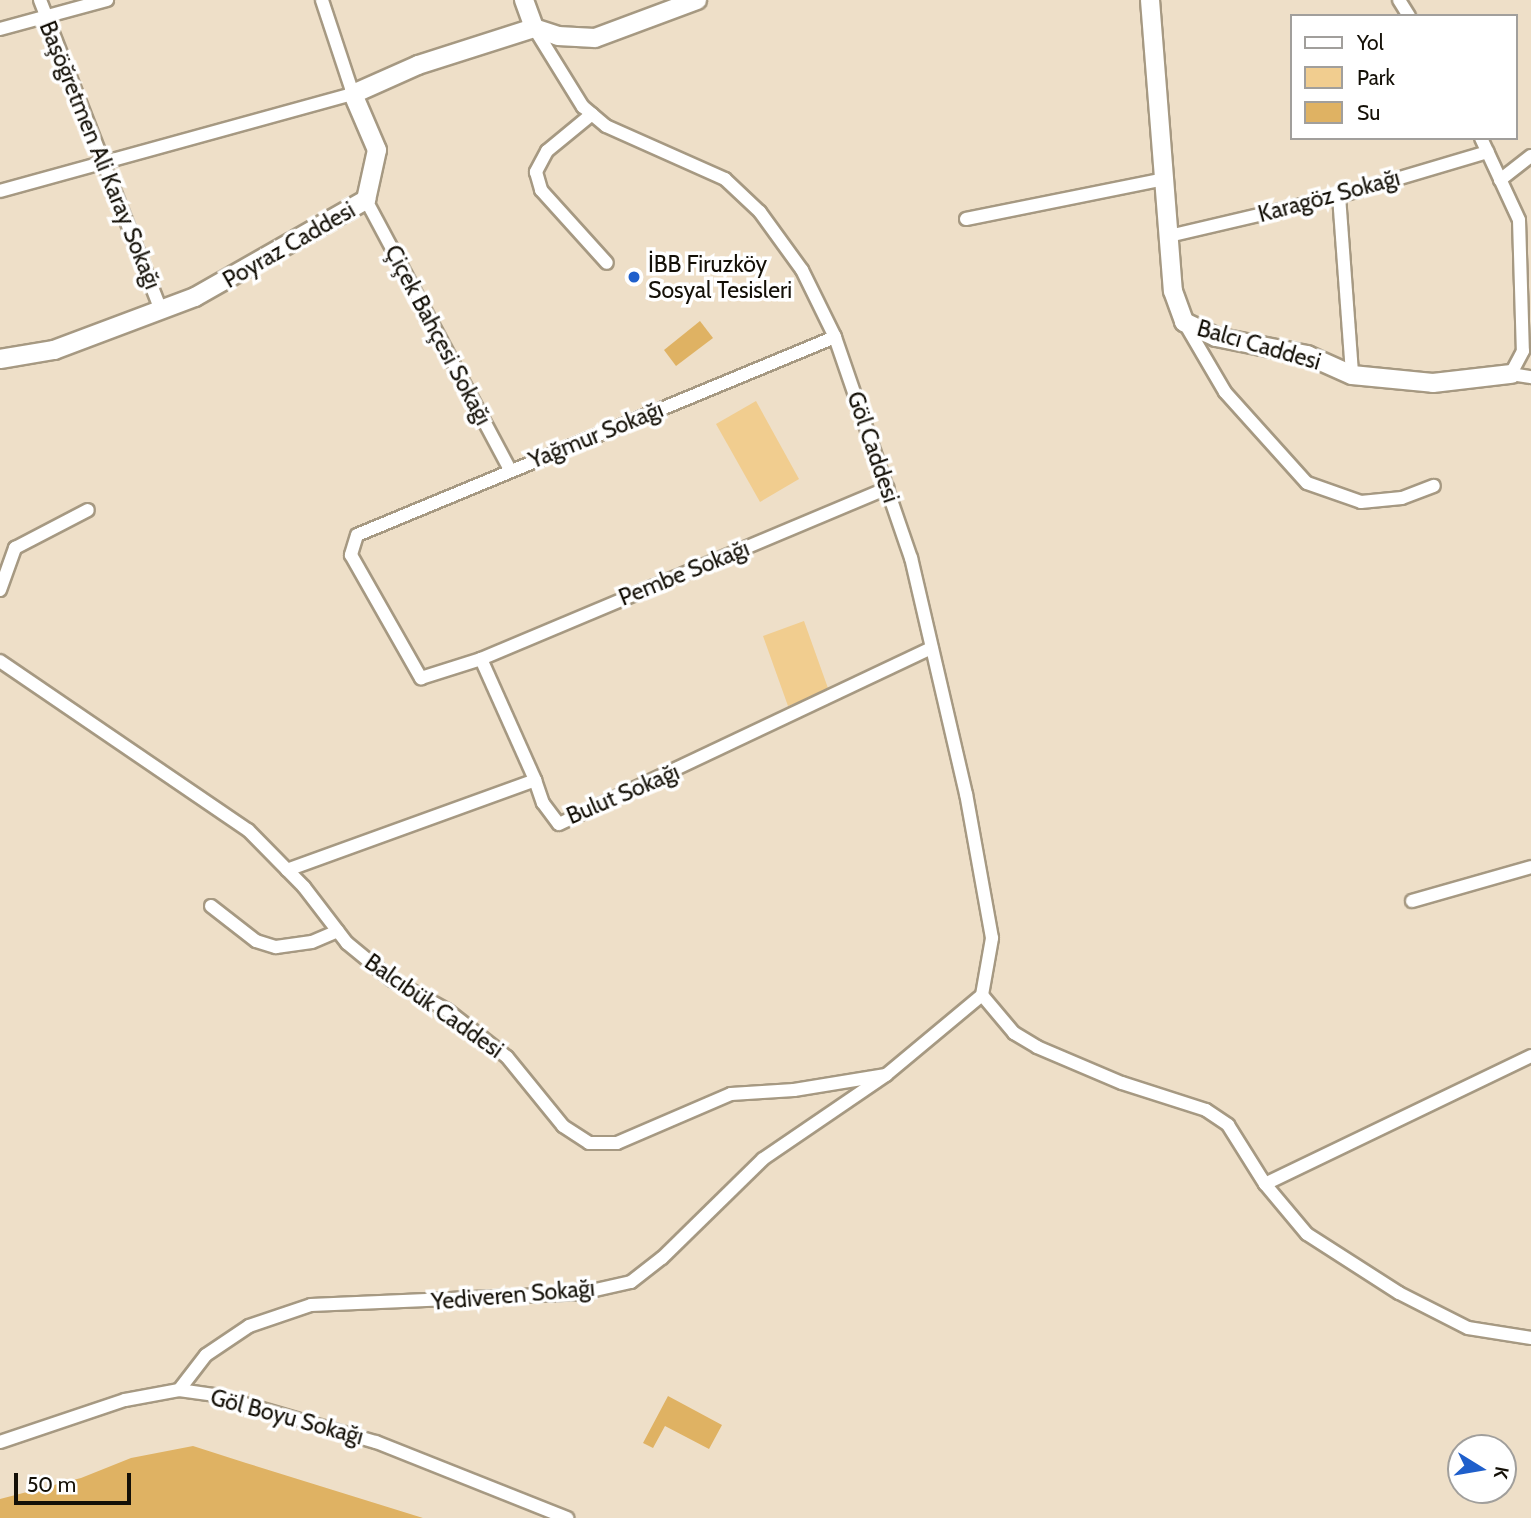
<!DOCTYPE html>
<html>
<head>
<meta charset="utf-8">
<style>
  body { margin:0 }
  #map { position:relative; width:1531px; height:1518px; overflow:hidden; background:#eedfc8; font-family:Cabin,sans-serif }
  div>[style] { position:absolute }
  .green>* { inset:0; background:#f1cd8f }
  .water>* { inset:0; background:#dfb263 }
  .roads { filter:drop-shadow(2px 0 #a69982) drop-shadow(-2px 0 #a69982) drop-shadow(0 2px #a69982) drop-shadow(0 -2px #a69982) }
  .street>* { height:12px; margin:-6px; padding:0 6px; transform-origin:6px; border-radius:6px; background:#fff }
  .secondary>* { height:18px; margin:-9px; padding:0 9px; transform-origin:9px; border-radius:9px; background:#fff }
  .dots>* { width:19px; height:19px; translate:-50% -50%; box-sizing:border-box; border:4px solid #fff; border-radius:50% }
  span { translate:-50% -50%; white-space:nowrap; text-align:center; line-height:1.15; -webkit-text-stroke:7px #fff; paint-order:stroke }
  .street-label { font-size:23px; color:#141007 }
  .poi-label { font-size:23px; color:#141007 }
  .left { translate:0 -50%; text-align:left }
  .legend { position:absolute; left:1290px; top:14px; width:228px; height:126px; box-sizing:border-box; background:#fff; border:2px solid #a19f9c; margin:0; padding:9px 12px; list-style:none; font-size:21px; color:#141007 }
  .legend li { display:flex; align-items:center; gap:14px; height:35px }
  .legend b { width:35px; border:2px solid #a19f9c }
  .north { position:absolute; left:1447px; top:1434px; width:70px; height:70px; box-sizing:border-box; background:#fff; border:2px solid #a19f9c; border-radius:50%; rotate:101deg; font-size:19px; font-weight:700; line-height:28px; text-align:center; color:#141007 }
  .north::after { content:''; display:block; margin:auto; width:24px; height:32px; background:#1f5fcb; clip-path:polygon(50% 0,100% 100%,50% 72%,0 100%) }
  .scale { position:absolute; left:14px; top:1473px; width:117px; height:32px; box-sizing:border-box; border:4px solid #141007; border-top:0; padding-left:9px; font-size:21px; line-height:24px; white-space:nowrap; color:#141007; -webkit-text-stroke:5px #fff; paint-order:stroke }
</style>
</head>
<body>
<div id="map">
  <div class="green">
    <i style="clip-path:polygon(756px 401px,799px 479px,760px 502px,716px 424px)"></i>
    <i style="clip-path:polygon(804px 621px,829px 691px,788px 706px,763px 636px)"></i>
  </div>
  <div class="water">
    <i style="clip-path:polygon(700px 321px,713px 338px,676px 366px,664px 350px)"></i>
    <i style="clip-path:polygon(668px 1396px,722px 1425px,709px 1449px,665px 1426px,653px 1448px,643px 1443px)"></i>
    <i style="clip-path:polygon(193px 1446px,246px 1463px,423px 1518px,0 1518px,0 1499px,81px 1478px,131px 1458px)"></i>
  </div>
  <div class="roads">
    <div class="street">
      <i style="left:40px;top:0;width:333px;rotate:68.7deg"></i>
      <i style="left:1399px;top:0;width:19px;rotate:58deg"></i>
      <i style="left:0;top:29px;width:111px;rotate:-15.2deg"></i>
      <i style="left:592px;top:114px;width:58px;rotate:140.6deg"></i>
      <i style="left:547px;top:151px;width:24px;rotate:118deg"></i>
      <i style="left:536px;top:172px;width:19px;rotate:74deg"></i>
      <i style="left:541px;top:190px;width:98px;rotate:47.9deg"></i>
      <i style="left:1481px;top:138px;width:90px;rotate:65.1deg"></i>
      <i style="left:1519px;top:220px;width:131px;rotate:88.3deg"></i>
      <i style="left:1523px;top:351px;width:26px;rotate:118deg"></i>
      <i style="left:1511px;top:374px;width:20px;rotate:9deg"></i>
      <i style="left:1500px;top:180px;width:39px;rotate:-38deg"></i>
      <i style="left:0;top:191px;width:366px;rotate:-15.4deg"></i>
      <i style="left:353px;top:94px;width:99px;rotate:-108.3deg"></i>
      <i style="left:1339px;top:196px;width:179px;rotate:85.8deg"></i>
      <i style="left:366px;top:200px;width:306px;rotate:61.9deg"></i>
      <i style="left:966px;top:219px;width:202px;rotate:-11.4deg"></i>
      <i style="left:1169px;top:236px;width:175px;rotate:-13.2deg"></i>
      <i style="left:1339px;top:196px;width:155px;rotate:-16.5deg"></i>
      <i style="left:1184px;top:322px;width:81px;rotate:59.6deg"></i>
      <i style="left:1225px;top:392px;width:122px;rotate:48deg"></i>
      <i style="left:1307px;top:483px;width:57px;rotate:19.4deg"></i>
      <i style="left:1361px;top:502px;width:41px;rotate:-5.6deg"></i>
      <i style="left:1402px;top:498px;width:34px;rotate:-21deg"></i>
      <i style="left:835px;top:337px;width:517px;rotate:157.5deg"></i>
      <i style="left:357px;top:535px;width:21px;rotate:107deg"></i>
      <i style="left:351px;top:555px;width:142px;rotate:60.4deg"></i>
      <i style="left:421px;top:678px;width:63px;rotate:-17.6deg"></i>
      <i style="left:481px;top:659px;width:441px;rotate:-22.8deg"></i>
      <i style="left:0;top:590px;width:45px;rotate:-70.3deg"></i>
      <i style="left:15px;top:548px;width:82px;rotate:-27.5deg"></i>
      <i style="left:481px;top:659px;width:133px;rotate:65.9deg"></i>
      <i style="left:0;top:661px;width:300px;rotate:34.3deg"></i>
      <i style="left:248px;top:830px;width:80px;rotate:45.5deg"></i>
      <i style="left:304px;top:887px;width:71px;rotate:52.5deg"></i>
      <i style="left:347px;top:943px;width:58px;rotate:39.4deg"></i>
      <i style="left:392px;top:980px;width:63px;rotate:28.6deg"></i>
      <i style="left:447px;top:1010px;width:76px;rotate:38.1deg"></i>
      <i style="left:507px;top:1057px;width:89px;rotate:50.9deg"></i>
      <i style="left:563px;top:1126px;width:31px;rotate:33deg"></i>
      <i style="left:589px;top:1143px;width:28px"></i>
      <i style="left:617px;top:1143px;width:124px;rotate:-23.3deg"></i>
      <i style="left:731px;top:1094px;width:63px;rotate:-3.6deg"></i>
      <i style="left:794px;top:1090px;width:93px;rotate:-9.3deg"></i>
      <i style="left:886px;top:1075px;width:125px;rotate:-39.8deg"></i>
      <i style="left:982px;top:995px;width:58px;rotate:-80deg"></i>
      <i style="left:992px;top:938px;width:146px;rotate:-100.2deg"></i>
      <i style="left:966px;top:794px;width:242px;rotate:-103.1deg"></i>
      <i style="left:911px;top:558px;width:234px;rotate:-109deg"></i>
      <i style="left:835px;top:337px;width:75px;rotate:-116.2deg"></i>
      <i style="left:802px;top:270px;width:72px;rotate:-125.9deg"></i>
      <i style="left:760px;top:212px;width:48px;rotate:-136.7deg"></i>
      <i style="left:725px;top:179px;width:130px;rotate:-156deg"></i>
      <i style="left:606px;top:126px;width:30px;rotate:-140deg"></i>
      <i style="left:583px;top:107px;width:93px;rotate:-121.8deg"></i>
      <i style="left:287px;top:870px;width:264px;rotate:-19.9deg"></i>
      <i style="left:535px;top:780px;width:24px;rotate:71deg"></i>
      <i style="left:543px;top:803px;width:26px;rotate:53deg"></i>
      <i style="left:559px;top:824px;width:412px;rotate:-25.3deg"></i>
      <i style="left:1412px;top:901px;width:124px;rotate:-15.9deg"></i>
      <i style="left:211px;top:906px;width:57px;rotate:37.9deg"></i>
      <i style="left:256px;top:941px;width:21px;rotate:17deg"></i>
      <i style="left:276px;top:947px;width:36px;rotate:-8deg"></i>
      <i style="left:312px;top:942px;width:28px;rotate:-23deg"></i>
      <i style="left:982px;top:995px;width:50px;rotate:49.9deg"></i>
      <i style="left:1014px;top:1033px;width:27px;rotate:31deg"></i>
      <i style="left:1037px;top:1047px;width:92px;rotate:23deg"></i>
      <i style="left:1122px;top:1083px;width:88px;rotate:17.8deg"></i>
      <i style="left:1206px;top:1110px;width:27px;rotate:34deg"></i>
      <i style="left:1228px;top:1125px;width:70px;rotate:57.9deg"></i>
      <i style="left:1265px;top:1184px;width:65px;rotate:50deg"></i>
      <i style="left:1307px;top:1234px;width:109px;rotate:32.7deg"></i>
      <i style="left:1399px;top:1293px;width:77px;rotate:26.9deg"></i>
      <i style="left:1468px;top:1328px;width:64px;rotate:9deg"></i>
      <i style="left:1265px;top:1184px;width:295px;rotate:-25.7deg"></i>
      <i style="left:179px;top:1390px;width:44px;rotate:-52.4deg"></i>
      <i style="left:206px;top:1355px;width:52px;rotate:-34deg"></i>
      <i style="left:249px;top:1326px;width:65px;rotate:-18.7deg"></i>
      <i style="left:311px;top:1305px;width:271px;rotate:-2.5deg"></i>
      <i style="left:582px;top:1293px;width:50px;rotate:-12.7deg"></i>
      <i style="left:631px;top:1282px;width:39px;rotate:-38deg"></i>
      <i style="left:662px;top:1258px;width:141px;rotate:-44.4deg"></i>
      <i style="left:763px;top:1159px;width:149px;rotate:-34.3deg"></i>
      <i style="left:0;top:1442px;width:132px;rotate:-18.6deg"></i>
      <i style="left:125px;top:1400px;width:55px;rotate:-10.5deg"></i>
      <i style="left:179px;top:1390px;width:35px;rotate:8deg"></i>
      <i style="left:214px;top:1395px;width:169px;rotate:16.2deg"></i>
      <i style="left:376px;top:1442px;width:206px;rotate:21.7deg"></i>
    </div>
    <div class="secondary">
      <i style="left:524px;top:0;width:30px;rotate:70deg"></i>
      <i style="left:1150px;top:0;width:292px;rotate:85.5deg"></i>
      <i style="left:1173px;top:291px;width:33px;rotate:70deg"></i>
      <i style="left:1184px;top:322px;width:35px;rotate:25deg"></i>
      <i style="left:1216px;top:337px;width:93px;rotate:11.2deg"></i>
      <i style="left:1307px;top:355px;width:49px;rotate:24deg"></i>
      <i style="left:1352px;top:375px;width:81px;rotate:5.6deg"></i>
      <i style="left:1433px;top:383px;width:79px;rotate:-6.6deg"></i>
      <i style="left:0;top:359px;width:55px;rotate:-9.5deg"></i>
      <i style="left:54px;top:350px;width:151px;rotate:-20.6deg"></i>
      <i style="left:195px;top:297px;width:197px;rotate:-29.6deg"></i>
      <i style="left:366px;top:200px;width:51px;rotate:-77.6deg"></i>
      <i style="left:377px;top:150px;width:61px;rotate:-113.2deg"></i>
      <i style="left:353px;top:94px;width:71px;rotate:-24deg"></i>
      <i style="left:418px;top:65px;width:122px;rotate:-17.7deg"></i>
      <i style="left:534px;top:28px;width:25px;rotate:18deg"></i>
      <i style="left:558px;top:36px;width:37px;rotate:3deg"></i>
      <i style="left:595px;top:38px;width:109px;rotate:-20.4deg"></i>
    </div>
  </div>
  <div class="dots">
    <i style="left:634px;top:277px;background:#1f5fcb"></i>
  </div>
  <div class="street-label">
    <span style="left:100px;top:155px;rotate:68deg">Başöğretmen Ali Karay Sokağı</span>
    <span style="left:1329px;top:196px;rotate:-15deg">Karagöz Sokağı</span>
    <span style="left:289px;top:245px;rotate:-30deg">Poyraz Caddesi</span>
    <span style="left:438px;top:335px;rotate:62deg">Çiçek Bahçesi Sokağı</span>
    <span style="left:1259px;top:345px;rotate:16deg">Balcı Caddesi</span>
    <span style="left:596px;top:435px;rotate:-22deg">Yağmur Sokağı</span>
    <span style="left:873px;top:447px;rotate:71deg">Göl Caddesi</span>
    <span style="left:684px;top:573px;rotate:-22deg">Pembe Sokağı</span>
    <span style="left:623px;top:794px;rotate:-23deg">Bulut Sokağı</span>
    <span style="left:434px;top:1006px;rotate:35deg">Balcıbük Caddesi</span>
    <span style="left:513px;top:1295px;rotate:-5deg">Yediveren Sokağı</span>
    <span style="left:287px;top:1417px;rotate:15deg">Göl Boyu Sokağı</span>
  </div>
  <div class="poi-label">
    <span class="left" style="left:648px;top:277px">İBB Firuzköy<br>Sosyal Tesisleri</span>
  </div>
  <ul class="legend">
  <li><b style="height:9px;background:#fff"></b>Yol</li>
  <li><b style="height:19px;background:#f1cd8f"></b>Park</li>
  <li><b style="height:19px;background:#dfb263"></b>Su</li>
  </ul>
  <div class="north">K</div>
  <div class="scale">50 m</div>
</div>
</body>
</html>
